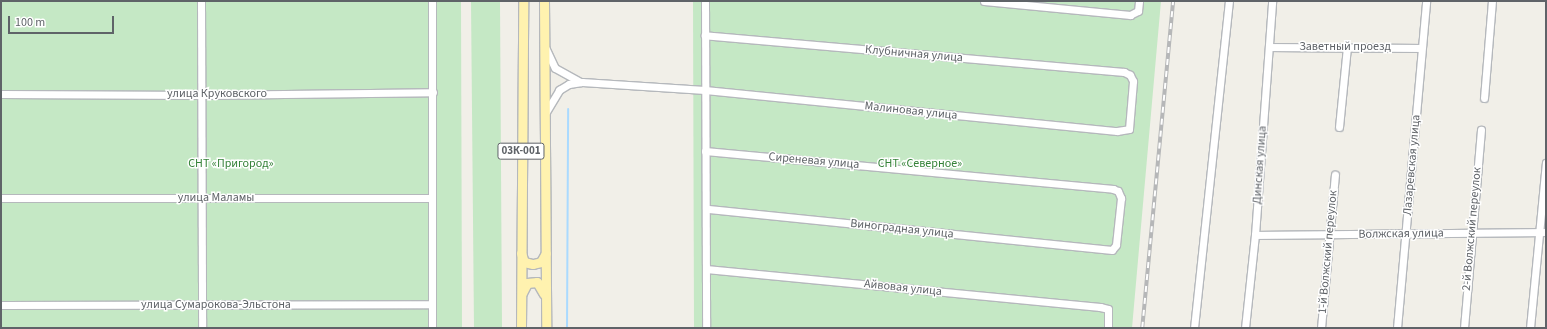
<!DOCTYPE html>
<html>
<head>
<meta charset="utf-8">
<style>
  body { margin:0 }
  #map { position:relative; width:1547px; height:329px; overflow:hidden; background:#f1efe8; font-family:"Source Sans 3",sans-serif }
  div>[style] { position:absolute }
  .green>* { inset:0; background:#c5e8c5 }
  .stream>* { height:2px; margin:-1px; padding:0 1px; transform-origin:1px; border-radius:1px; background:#aadaff }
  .roads { filter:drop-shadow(1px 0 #b5b8bc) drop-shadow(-1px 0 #b5b8bc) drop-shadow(0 1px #b5b8bc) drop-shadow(0 -1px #b5b8bc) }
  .minor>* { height:7px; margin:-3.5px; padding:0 3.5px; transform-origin:3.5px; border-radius:3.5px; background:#fff }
  .major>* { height:9px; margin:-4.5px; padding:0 4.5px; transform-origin:4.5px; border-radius:4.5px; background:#fff2af }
  .rail>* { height:3.5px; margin-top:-1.75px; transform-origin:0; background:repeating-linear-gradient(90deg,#fff 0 6px,#b6b7b8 0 12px); box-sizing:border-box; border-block:1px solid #b6b7b8 }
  span { translate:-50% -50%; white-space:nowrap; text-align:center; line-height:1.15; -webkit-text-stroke:3px #fff; paint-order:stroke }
  .shield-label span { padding:1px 3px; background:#fff; border:1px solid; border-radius:3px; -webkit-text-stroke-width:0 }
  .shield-label { font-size:11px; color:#5f6368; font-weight:700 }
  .street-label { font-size:12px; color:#5f6368 }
  .park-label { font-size:12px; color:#348238 }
  .frame { position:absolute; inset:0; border:2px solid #5f6368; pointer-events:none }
  .scale { position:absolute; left:8px; top:16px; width:106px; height:18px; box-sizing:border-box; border:2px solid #5f6368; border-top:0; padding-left:5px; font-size:12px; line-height:14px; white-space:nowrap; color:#5f6368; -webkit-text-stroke:3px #fff; paint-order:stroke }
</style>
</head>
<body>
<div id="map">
  <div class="green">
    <i style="clip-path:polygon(1px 1px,461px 1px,462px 328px,1px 328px)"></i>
    <i style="clip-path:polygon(471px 1px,500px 1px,502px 328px,474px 328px)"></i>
    <i style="clip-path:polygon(693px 1px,1161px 1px,1132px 328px,694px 328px)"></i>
  </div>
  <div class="stream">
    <i style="left:567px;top:328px;width:219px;rotate:-89.7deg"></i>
  </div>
  <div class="roads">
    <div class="minor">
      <i style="left:201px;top:1px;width:327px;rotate:89.8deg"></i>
      <i style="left:705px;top:1px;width:327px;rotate:89.8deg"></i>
      <i style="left:984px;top:1px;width:147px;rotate:5.5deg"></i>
      <i style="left:1130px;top:15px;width:9px;rotate:-27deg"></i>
      <i style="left:1138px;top:11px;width:10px;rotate:-84deg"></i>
      <i style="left:545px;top:47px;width:23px;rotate:65deg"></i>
      <i style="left:555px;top:68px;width:29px;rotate:29deg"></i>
      <i style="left:1269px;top:47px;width:152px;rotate:0.4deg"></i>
      <i style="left:1px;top:94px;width:199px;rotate:0.3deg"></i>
      <i style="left:200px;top:95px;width:233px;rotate:-0.7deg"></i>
      <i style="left:1484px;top:98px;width:97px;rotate:-85.3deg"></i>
      <i style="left:546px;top:112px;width:26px;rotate:-59deg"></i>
      <i style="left:559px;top:90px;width:12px;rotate:-31deg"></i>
      <i style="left:569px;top:84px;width:13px;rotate:-9deg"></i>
      <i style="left:582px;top:82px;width:123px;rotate:3.7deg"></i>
      <i style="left:705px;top:90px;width:414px;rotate:5.7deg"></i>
      <i style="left:1117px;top:131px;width:12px;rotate:-9deg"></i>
      <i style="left:1129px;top:129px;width:48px;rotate:-85.2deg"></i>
      <i style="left:1133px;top:81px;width:7px;rotate:-117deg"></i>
      <i style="left:1130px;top:75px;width:7px;rotate:-153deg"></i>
      <i style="left:1124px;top:72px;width:421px;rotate:-175deg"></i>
      <i style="left:1339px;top:127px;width:80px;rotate:-84.3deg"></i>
      <i style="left:705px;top:151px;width:410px;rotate:5.3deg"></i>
      <i style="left:1113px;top:189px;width:5px;rotate:22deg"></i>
      <i style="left:1118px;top:191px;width:8px;rotate:67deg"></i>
      <i style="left:1121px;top:198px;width:47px;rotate:96.1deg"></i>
      <i style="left:1116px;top:245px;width:6px;rotate:129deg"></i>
      <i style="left:1112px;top:250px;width:408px;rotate:-174.2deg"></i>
      <i style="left:1px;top:198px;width:429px"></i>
      <i style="left:1255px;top:235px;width:291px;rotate:-0.6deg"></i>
      <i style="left:706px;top:269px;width:396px;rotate:5.5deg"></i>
      <i style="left:1100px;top:307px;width:8px;rotate:14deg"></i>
      <i style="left:1108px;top:309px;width:19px;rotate:90deg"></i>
      <i style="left:1px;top:305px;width:431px;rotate:-0.1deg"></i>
      <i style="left:432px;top:328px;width:327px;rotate:-90deg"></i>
      <i style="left:1194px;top:328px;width:329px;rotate:-83.9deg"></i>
      <i style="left:1245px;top:328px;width:94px;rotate:-83.9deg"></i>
      <i style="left:1255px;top:235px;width:235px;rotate:-85.8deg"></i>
      <i style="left:1321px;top:328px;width:154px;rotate:-84.8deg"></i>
      <i style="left:1397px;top:328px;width:328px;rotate:-84.9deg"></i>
      <i style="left:1464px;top:328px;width:199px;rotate:-85.1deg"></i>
      <i style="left:1530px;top:328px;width:166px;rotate:-84.5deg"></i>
    </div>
    <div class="major">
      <i style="left:544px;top:1px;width:327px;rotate:89.6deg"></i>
      <i style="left:521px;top:253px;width:9px;rotate:72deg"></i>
      <i style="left:524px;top:262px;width:9px;rotate:13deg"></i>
      <i style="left:533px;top:264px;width:8px;rotate:-14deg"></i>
      <i style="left:541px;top:262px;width:10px;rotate:-61deg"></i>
      <i style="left:522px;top:293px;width:11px;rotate:-63deg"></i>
      <i style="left:527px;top:283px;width:10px;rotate:-6deg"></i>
      <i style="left:537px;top:282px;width:14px;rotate:60deg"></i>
      <i style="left:521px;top:328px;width:327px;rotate:-89.6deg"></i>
    </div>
  </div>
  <div class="rail">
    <i style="left:1142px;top:328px;width:328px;rotate:-84.6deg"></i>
  </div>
  <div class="shield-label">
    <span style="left:521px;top:151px">03К-001</span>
  </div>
  <div class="street-label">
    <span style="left:1345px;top:47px">Заветный проезд</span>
    <span style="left:914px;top:54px;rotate:5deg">Клубничная улица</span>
    <span style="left:217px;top:94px">улица Круковского</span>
    <span style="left:911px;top:111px;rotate:6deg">Малиновая улица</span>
    <span style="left:814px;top:161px;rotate:5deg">Сиреневая улица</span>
    <span style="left:1260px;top:165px;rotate:-86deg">Динская улица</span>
    <span style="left:1412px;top:165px;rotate:-85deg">Лазаревская улица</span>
    <span style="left:216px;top:198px">улица Маламы</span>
    <span style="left:902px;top:229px;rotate:6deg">Виноградная улица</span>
    <span style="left:1472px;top:229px;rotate:-85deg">2-й Волжский переулок</span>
    <span style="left:1401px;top:234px;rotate:-1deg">Волжская улица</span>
    <span style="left:1328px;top:252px;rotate:-85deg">1-й Волжский переулок</span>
    <span style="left:903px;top:288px;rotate:6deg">Айвовая улица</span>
    <span style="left:216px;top:305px">улица Сумарокова-Эльстона</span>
  </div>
  <div class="park-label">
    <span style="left:231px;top:164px">СНТ «Пригород»</span>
    <span style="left:920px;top:164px">СНТ «Северное»</span>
  </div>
  <div class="frame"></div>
  <div class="scale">100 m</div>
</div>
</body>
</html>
